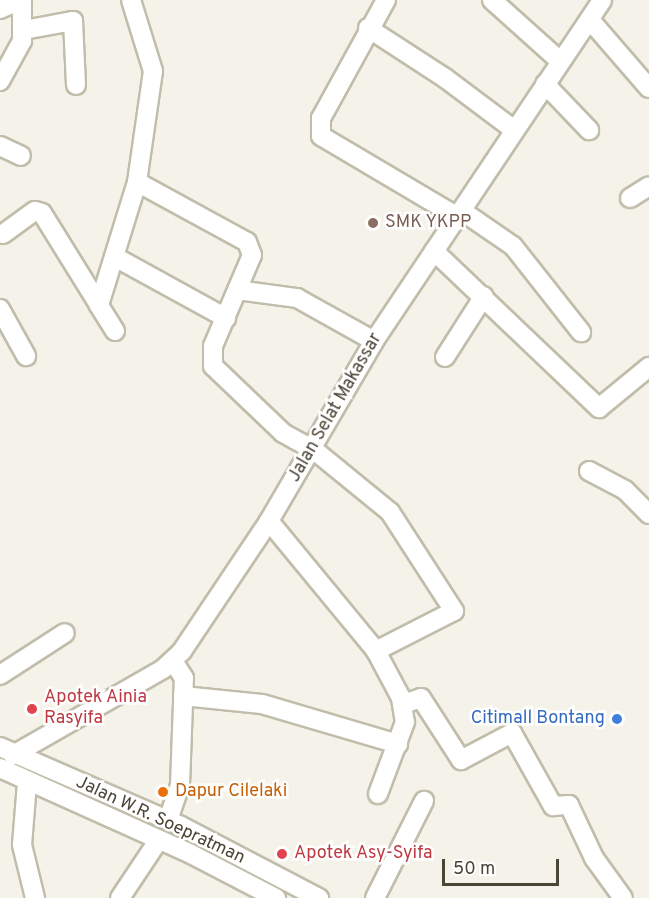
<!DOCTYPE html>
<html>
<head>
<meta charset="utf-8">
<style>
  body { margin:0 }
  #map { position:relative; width:649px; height:898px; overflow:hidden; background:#f5f3e9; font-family:Overpass,sans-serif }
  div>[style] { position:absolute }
  .roads { filter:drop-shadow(2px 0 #c1bdab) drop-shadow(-2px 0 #c1bdab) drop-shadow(0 2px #c1bdab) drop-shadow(0 -2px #c1bdab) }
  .minor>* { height:18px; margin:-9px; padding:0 9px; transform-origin:9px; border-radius:9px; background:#fff }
  .dots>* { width:16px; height:16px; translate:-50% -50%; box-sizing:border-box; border:3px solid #fff; border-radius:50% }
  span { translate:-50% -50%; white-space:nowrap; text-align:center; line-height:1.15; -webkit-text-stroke:5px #fff; paint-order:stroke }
  .education-label { font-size:18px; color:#785e54 }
  .left { translate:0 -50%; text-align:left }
  .street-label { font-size:18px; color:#494537 }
  .health-label { font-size:18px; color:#be3a42 }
  .shop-label { font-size:18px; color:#366cbe }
  .right { translate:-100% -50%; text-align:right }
  .food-label { font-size:18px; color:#c56008 }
  .scale { position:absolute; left:442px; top:859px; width:117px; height:27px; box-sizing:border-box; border:3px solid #494537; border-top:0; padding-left:8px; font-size:18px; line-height:21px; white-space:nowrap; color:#494537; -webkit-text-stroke:4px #fff; paint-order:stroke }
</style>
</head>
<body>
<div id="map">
  <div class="roads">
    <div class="minor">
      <i style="left:386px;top:0;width:135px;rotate:118.8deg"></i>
      <i style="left:321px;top:118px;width:18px;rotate:90deg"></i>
      <i style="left:321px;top:136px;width:159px;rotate:30.6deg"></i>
      <i style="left:492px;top:0;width:91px;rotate:41.9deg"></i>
      <i style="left:0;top:9px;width:23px;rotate:-23deg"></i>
      <i style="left:590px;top:20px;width:90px;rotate:49.1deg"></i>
      <i style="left:368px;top:28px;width:92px;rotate:33deg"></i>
      <i style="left:445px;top:78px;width:85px;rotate:36.9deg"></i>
      <i style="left:24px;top:30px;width:50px;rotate:-10.4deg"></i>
      <i style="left:73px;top:21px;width:64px;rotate:87.3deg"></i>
      <i style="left:0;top:81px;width:46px;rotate:-61.2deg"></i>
      <i style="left:22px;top:41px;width:41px;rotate:-90deg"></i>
      <i style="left:545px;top:84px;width:64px;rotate:46.3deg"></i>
      <i style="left:0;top:146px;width:23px;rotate:25deg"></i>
      <i style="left:137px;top:182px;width:125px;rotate:28.6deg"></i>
      <i style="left:247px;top:242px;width:14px;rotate:69deg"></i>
      <i style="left:252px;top:255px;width:99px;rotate:113.2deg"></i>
      <i style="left:213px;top:346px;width:20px;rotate:90deg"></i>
      <i style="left:213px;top:366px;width:97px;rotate:43.7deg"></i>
      <i style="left:283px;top:433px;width:35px;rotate:29deg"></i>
      <i style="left:314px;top:450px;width:98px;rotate:39.2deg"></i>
      <i style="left:390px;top:512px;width:118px;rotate:57.1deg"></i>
      <i style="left:454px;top:611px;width:88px;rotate:152.9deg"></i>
      <i style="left:630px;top:198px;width:22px;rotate:-32deg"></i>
      <i style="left:462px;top:211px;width:62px;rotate:34.5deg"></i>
      <i style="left:513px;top:246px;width:110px;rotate:51.7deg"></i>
      <i style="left:3px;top:234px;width:39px;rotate:-36deg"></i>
      <i style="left:35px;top:211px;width:7px;rotate:16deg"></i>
      <i style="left:42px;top:213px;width:108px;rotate:58.2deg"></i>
      <i style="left:434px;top:251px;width:228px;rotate:43.6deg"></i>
      <i style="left:599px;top:408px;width:65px;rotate:-39.4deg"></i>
      <i style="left:115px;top:257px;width:127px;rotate:28.8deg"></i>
      <i style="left:237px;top:290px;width:61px;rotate:7.6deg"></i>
      <i style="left:297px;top:298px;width:88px;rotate:29.2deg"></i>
      <i style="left:0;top:309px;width:54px;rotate:61deg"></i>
      <i style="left:115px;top:331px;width:31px;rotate:-122deg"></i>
      <i style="left:99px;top:305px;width:129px;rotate:-72.8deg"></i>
      <i style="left:137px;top:182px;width:112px;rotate:-81.8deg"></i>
      <i style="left:153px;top:71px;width:74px;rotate:-107.2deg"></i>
      <i style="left:445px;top:357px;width:72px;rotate:-57.4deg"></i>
      <i style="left:589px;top:471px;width:41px;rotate:27.8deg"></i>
      <i style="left:625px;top:490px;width:34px;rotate:45deg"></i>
      <i style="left:269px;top:521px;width:168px;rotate:50.5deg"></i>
      <i style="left:376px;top:651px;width:53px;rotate:62deg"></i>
      <i style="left:401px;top:698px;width:24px;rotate:81deg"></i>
      <i style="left:405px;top:722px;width:77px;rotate:110.6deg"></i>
      <i style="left:0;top:675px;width:77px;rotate:-32.9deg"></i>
      <i style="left:183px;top:696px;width:79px;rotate:5.8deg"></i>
      <i style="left:262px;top:704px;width:142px;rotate:16.4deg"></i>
      <i style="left:403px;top:704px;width:19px;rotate:-18deg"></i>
      <i style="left:421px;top:698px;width:74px;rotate:57.2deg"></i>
      <i style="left:461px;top:760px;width:58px;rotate:-27.9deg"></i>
      <i style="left:512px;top:733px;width:84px;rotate:60.7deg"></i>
      <i style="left:553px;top:806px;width:16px;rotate:-4deg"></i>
      <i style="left:569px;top:805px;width:59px;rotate:64.7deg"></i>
      <i style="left:594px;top:858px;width:49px;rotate:54.1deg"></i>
      <i style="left:0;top:747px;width:197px;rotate:23.6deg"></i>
      <i style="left:181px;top:826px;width:156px;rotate:27.6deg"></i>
      <i style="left:13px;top:755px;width:173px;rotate:-29.8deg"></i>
      <i style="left:163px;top:669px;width:26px;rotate:-43deg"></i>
      <i style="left:182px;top:651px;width:156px;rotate:-56.2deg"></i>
      <i style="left:269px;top:521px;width:208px;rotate:-59.7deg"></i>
      <i style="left:374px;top:341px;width:410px;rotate:-56.2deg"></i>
      <i style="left:0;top:768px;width:209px;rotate:24.2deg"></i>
      <i style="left:191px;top:854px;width:96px;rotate:27.4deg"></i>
      <i style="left:27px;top:783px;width:62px;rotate:94.6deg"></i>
      <i style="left:22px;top:845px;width:55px;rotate:76.2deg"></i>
      <i style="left:168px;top:820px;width:37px;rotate:-71deg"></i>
      <i style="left:180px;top:785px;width:107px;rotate:-87.9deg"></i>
      <i style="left:184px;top:678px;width:20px;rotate:-123deg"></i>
      <i style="left:120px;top:898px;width:69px;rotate:-56.3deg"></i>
      <i style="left:375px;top:898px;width:109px;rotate:-63.2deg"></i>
    </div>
  </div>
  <div class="dots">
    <i style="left:373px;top:223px;background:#8d6e63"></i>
    <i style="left:32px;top:709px;background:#e0444e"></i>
    <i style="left:617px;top:719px;background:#3f7fe0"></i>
    <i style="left:163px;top:792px;background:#e8710a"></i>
    <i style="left:282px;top:854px;background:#e0444e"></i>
  </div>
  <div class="education-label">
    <span class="left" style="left:385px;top:223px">SMK YKPP</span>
  </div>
  <div class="street-label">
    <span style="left:336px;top:408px;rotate:-60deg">Jalan Selat Makassar</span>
    <span style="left:160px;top:821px;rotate:25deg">Jalan W.R. Soepratman</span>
  </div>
  <div class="health-label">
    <span class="left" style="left:44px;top:709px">Apotek Ainia<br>Rasyifa</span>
    <span class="left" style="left:294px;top:854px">Apotek Asy-Syifa</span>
  </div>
  <div class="shop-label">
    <span class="right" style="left:605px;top:719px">Citimall Bontang</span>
  </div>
  <div class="food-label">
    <span class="left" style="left:175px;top:792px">Dapur Cilelaki</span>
  </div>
  <div class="scale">50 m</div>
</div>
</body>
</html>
